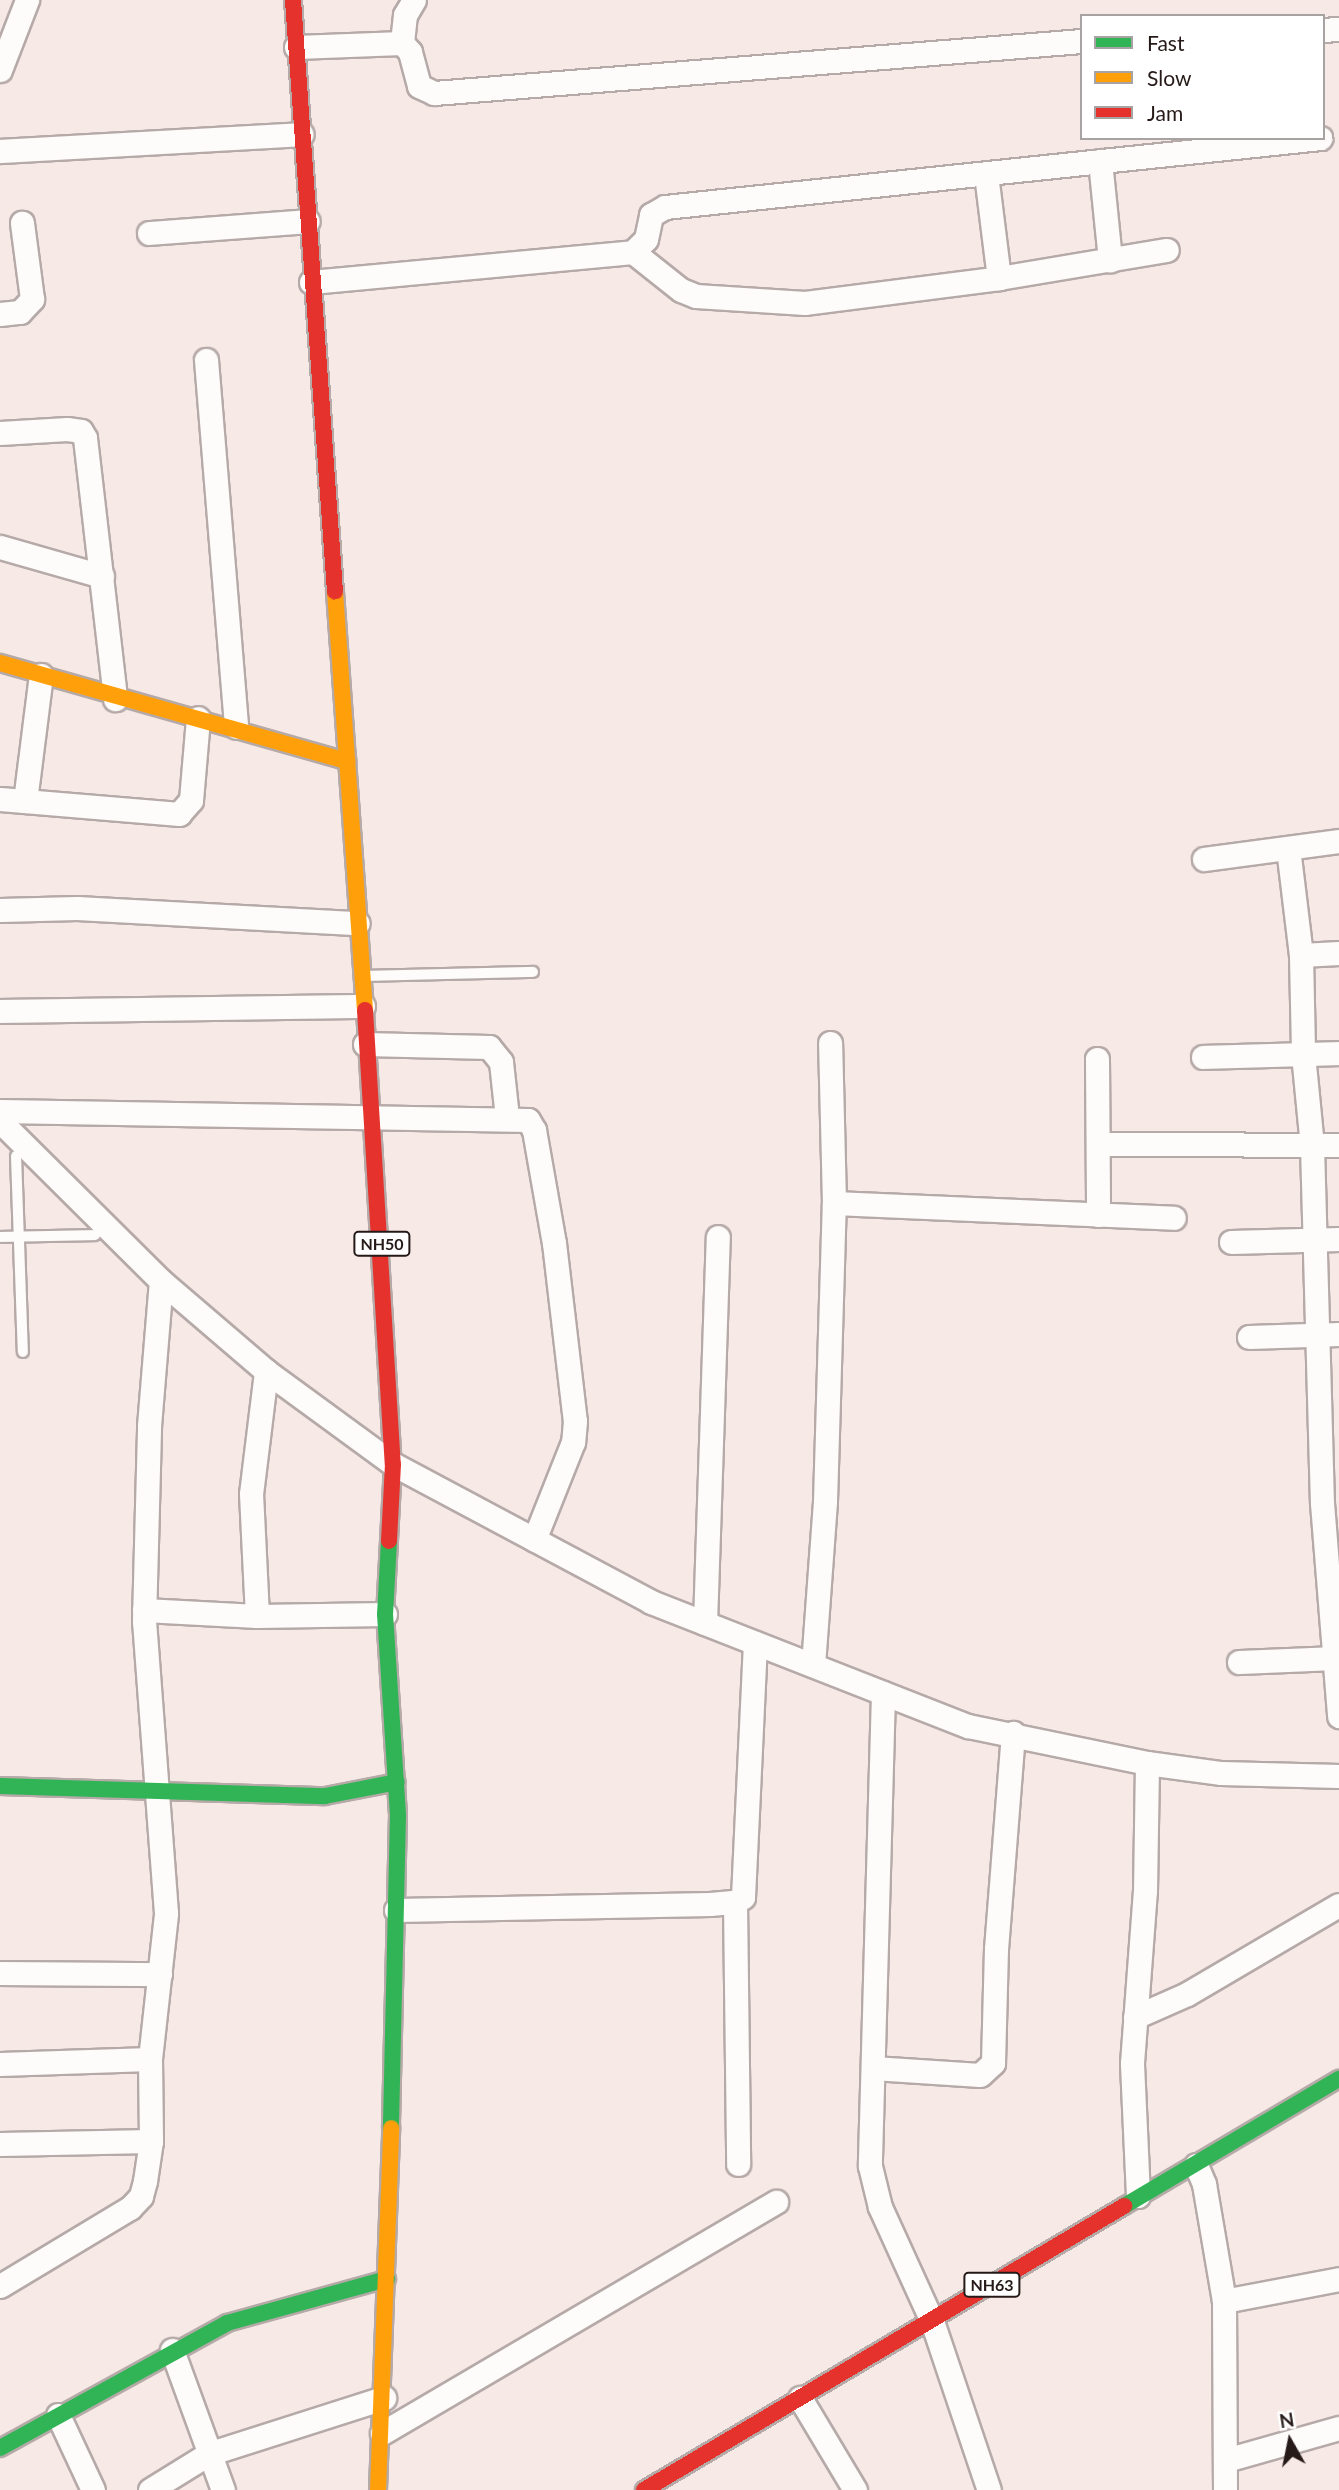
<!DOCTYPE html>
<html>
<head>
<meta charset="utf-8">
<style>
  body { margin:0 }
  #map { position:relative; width:1339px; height:2490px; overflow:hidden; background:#f6e9e6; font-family:Lato,sans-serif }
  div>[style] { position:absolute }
  .roads { filter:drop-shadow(2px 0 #b5aaa8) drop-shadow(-2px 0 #b5aaa8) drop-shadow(0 2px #b5aaa8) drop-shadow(0 -2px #b5aaa8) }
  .lane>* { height:10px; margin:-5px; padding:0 5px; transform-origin:5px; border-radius:5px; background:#fefcfb }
  .street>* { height:23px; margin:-11.5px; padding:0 11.5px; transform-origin:11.5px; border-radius:11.5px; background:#fefcfb }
  .fast>* { height:16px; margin:-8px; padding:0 8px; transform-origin:8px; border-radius:8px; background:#30b455 }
  .slow>* { height:16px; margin:-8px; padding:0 8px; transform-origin:8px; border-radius:8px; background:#ff9f0a }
  .jam>* { height:16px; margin:-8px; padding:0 8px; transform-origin:8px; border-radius:8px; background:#e5322d }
  span { translate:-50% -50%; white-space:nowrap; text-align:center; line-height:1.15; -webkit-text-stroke:6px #fff; paint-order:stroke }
  .shield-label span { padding:2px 5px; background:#fff; border:2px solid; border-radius:5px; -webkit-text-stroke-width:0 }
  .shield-label { font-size:16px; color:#251a18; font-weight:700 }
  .legend { position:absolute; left:1080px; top:14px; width:245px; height:126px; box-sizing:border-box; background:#fff; border:2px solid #a8a3a3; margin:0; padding:9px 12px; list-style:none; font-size:21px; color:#251a18 }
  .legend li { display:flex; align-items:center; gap:14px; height:35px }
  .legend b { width:35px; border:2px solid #a8a3a3 }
  .north { position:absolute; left:1255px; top:2406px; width:70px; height:70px; -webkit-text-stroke:5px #fff; paint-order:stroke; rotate:351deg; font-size:19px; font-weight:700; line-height:28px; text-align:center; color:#251a18 }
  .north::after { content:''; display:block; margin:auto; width:24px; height:32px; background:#251a18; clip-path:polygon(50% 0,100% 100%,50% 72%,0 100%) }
</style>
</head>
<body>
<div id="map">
  <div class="roads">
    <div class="lane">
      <i style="left:367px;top:976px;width:166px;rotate:-1.4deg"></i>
      <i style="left:16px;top:1156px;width:196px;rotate:88deg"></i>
      <i style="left:0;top:1237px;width:95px;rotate:-1.2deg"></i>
    </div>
    <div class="street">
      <i style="left:1323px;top:30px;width:16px;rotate:-4deg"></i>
      <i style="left:402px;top:43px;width:28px;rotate:-84deg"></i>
      <i style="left:405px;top:15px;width:17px;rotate:-59deg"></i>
      <i style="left:296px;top:47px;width:106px;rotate:-2.2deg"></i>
      <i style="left:402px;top:43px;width:12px;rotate:48deg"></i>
      <i style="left:410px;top:52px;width:35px;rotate:75deg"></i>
      <i style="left:419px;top:86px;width:17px;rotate:25deg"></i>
      <i style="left:434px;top:93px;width:650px;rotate:-4.59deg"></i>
      <i style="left:0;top:70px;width:75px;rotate:-68.9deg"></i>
      <i style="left:0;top:151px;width:302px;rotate:-3.2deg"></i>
      <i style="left:1100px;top:161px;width:100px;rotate:84.2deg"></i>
      <i style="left:986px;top:174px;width:105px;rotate:82.9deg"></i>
      <i style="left:149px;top:233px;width:159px;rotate:-4.3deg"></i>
      <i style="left:633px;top:252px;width:61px;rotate:38.4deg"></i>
      <i style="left:681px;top:290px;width:16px;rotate:22deg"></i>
      <i style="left:696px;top:296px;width:109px;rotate:3.7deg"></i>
      <i style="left:805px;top:303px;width:196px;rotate:-7.3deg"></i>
      <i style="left:999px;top:278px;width:170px;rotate:-9.5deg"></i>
      <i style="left:311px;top:282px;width:323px;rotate:-5.3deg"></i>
      <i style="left:633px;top:252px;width:18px;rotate:-45deg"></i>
      <i style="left:646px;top:239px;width:25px;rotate:-78deg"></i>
      <i style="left:651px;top:215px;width:16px;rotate:-30deg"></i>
      <i style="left:665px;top:207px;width:659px;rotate:-6.01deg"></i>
      <i style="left:0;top:314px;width:20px;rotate:-6deg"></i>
      <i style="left:20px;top:312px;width:18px;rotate:-47deg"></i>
      <i style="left:32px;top:299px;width:77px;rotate:-97.5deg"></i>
      <i style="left:206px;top:360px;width:368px;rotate:85.3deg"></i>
      <i style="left:0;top:433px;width:67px;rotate:-3.4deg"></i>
      <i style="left:67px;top:429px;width:14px;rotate:8deg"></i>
      <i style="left:81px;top:431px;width:8px;rotate:60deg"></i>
      <i style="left:85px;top:438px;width:263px;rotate:83.4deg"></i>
      <i style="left:0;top:547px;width:106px;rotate:15.9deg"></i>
      <i style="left:0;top:799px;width:180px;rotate:4.8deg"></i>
      <i style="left:179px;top:814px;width:18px;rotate:-49deg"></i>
      <i style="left:191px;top:800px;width:82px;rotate:-85.1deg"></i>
      <i style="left:25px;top:801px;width:127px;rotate:-82.8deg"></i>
      <i style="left:1288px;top:848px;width:108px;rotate:83.1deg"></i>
      <i style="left:1301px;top:955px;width:99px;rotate:88.8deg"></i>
      <i style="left:1303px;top:1054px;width:92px;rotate:84.4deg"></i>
      <i style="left:1312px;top:1146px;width:357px;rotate:88.4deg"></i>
      <i style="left:1322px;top:1503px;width:214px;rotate:85.4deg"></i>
      <i style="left:1204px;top:859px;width:136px;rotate:-7.6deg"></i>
      <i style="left:0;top:910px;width:77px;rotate:-1.5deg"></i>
      <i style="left:77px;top:908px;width:281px;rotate:3.1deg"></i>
      <i style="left:1301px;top:955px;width:38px;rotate:-3deg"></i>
      <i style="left:0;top:1011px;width:363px;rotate:-0.8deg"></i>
      <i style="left:365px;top:1044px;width:124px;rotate:1.4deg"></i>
      <i style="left:489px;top:1047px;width:19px;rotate:51deg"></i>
      <i style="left:501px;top:1062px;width:55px;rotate:83.8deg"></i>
      <i style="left:1203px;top:1057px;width:136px;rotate:-1.7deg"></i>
      <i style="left:1097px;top:1059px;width:156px;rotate:89.6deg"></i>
      <i style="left:0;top:1111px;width:528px;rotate:0.98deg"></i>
      <i style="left:528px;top:1120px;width:12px;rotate:59deg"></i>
      <i style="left:534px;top:1130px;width:115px;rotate:80deg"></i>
      <i style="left:554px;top:1243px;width:179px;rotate:83.3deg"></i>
      <i style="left:575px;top:1421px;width:21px;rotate:95deg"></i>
      <i style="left:573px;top:1442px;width:105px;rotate:111.7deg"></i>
      <i style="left:0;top:1121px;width:227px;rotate:44.8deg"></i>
      <i style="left:161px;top:1281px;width:138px;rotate:40.6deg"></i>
      <i style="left:266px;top:1371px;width:157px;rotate:36.2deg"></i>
      <i style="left:393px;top:1464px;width:293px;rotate:28.1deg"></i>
      <i style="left:651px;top:1602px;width:340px;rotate:21.4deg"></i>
      <i style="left:968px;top:1726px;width:183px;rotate:11.7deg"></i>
      <i style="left:1147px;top:1763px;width:75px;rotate:7.7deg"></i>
      <i style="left:1221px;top:1773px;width:118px;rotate:1.5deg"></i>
      <i style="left:1098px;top:1144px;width:241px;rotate:0.2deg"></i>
      <i style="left:834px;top:1203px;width:340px;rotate:2.5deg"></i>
      <i style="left:1231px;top:1242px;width:108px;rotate:-1.6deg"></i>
      <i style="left:1249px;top:1337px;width:90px;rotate:-1.9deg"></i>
      <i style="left:144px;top:1610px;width:113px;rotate:3deg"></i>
      <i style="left:257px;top:1616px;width:128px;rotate:-0.9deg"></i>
      <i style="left:257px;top:1616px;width:122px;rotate:-92.8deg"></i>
      <i style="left:251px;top:1494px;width:124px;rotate:-83deg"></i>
      <i style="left:705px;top:1623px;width:386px;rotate:-88.1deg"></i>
      <i style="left:1239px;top:1662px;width:96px;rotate:-2.4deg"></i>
      <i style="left:813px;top:1665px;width:164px;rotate:-85.8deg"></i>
      <i style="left:825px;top:1501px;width:298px;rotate:-88.3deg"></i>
      <i style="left:834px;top:1203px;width:160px;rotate:-91.4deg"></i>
      <i style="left:883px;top:1693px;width:473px;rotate:91.6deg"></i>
      <i style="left:870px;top:2166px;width:42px;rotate:76.3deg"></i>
      <i style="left:880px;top:2207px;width:125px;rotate:65.5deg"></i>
      <i style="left:932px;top:2321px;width:178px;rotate:71.4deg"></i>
      <i style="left:735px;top:1902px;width:262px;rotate:89.3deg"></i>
      <i style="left:396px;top:1910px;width:314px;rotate:-1.1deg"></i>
      <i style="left:710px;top:1904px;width:25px;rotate:-5deg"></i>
      <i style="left:735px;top:1902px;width:9px;rotate:-32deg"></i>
      <i style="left:743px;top:1897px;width:254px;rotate:-87.3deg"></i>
      <i style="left:0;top:1973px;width:160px;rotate:0.4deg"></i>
      <i style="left:1135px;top:2017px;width:57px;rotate:-23.9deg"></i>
      <i style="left:1187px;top:1994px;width:176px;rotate:-30.4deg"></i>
      <i style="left:0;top:2064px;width:150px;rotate:-1.9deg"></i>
      <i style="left:873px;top:2068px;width:107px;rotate:3.7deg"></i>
      <i style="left:980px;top:2075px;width:18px;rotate:-43deg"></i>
      <i style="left:993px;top:2063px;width:114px;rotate:-88.5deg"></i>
      <i style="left:996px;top:1949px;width:217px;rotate:-85.5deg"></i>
      <i style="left:0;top:2144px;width:151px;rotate:-1.1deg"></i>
      <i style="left:1196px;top:2165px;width:21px;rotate:67deg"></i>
      <i style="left:1204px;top:2184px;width:119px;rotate:80.3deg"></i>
      <i style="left:1224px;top:2301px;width:189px;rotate:89.7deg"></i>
      <i style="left:1138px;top:2196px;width:133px;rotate:-92.6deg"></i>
      <i style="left:1132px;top:2063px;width:172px;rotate:-85.7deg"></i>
      <i style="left:1145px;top:1891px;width:128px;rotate:-89.1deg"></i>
      <i style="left:0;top:2286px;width:152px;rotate:-31deg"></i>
      <i style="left:130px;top:2208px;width:16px;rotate:-47deg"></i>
      <i style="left:141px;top:2196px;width:16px;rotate:-75deg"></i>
      <i style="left:145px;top:2181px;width:40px;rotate:-81.5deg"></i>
      <i style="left:151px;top:2141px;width:82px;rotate:-90.7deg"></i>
      <i style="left:150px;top:2059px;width:147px;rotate:-83.7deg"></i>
      <i style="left:166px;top:1913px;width:293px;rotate:-94.3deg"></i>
      <i style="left:144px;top:1621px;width:195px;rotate:-88.5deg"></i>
      <i style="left:149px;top:1426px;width:145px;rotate:-85.3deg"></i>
      <i style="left:1224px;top:2301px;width:117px;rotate:-10.8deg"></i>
      <i style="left:172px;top:2350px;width:149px;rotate:70deg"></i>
      <i style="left:800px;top:2398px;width:107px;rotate:59.1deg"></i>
      <i style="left:58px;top:2415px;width:83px;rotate:65deg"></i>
      <i style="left:382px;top:2433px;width:457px;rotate:-30.4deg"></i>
      <i style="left:1226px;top:2460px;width:117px;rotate:-15.8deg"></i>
      <i style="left:150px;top:2490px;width:68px;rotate:-31.8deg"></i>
      <i style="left:208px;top:2454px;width:185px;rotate:-17.7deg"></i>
    </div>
    <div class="fast">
      <i style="left:389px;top:1541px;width:73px;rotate:93.1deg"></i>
      <i style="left:385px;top:1614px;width:201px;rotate:86.3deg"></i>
      <i style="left:398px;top:1815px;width:313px;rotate:91.3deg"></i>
      <i style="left:0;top:1786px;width:325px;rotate:1.8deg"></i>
      <i style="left:325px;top:1796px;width:73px;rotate:-11deg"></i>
      <i style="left:1124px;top:2206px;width:250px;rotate:-30.6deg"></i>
      <i style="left:0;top:2448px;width:259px;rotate:-28.8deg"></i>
      <i style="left:227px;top:2323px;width:166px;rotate:-15.4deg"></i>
    </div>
    <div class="slow">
      <i style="left:335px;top:592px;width:419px;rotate:85.9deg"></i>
      <i style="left:0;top:663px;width:361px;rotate:15.8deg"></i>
      <i style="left:378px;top:2490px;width:362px;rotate:-87.9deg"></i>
    </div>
    <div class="jam">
      <i style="left:293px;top:0;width:593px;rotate:85.94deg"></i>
      <i style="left:365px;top:1010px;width:455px;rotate:86.5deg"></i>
      <i style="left:393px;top:1464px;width:77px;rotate:93deg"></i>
      <i style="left:644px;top:2490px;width:558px;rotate:-30.61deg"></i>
    </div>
  </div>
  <div class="shield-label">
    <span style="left:382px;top:1244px">NH50</span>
    <span style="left:992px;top:2285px">NH63</span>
  </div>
  <ul class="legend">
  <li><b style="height:9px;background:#30b455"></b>Fast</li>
  <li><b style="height:9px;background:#ff9f0a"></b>Slow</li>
  <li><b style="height:9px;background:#e5322d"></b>Jam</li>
  </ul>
  <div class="north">N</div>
</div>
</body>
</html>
